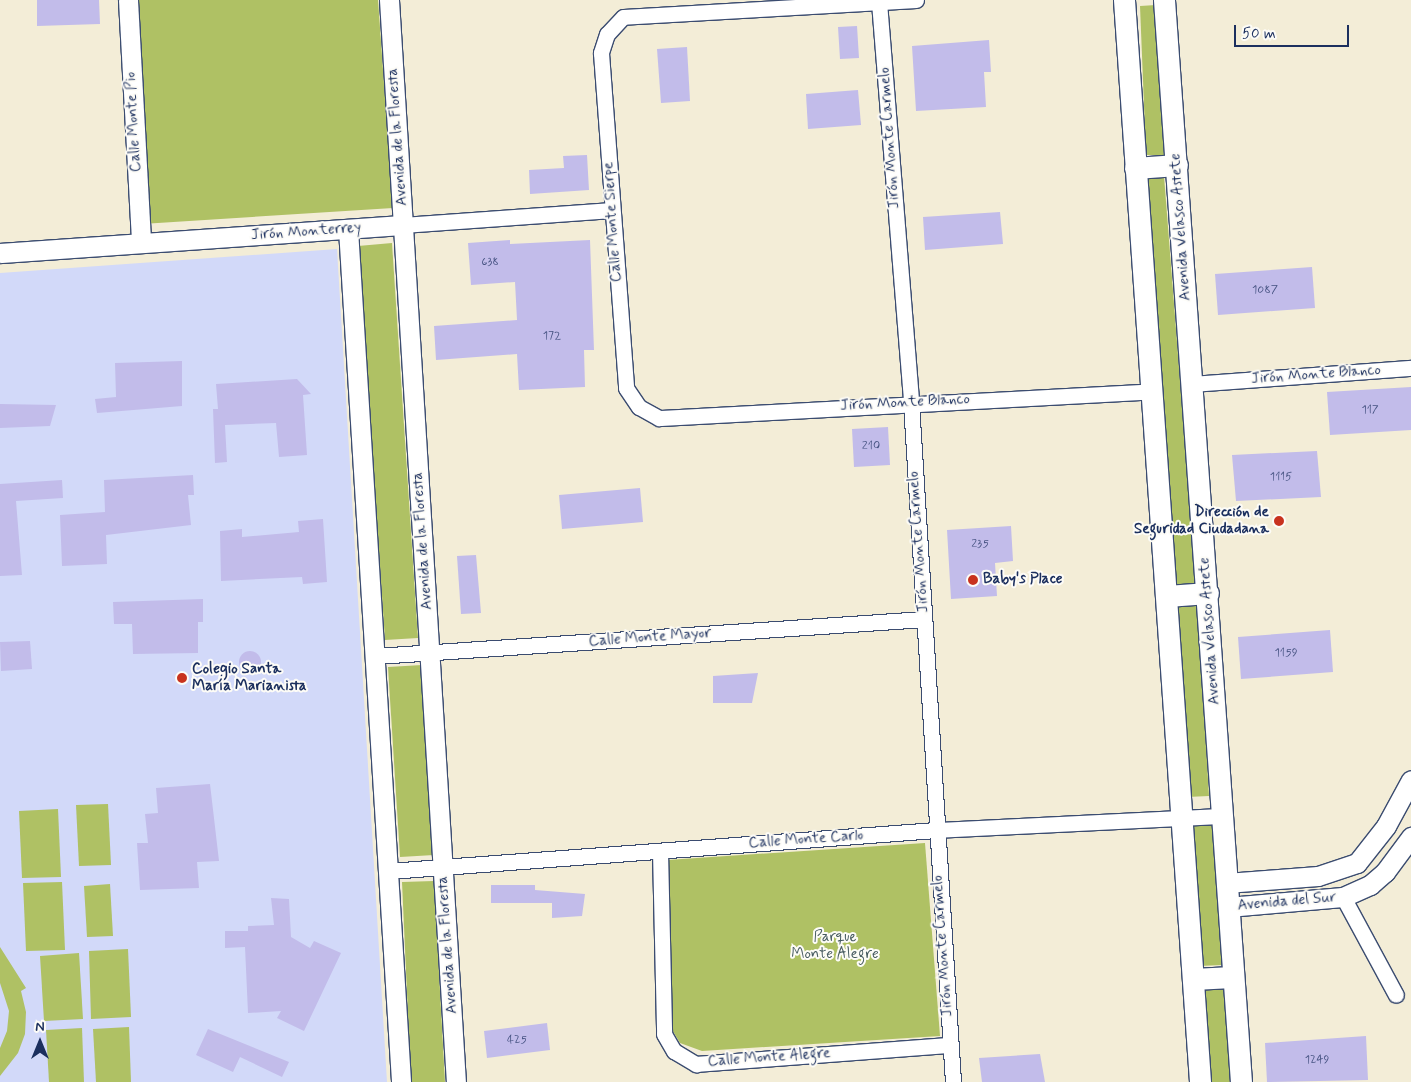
<!DOCTYPE html>
<html>
<head>
<meta charset="utf-8">
<style>
  body { margin:0 }
  #map { position:relative; width:1411px; height:1082px; overflow:hidden; background:#f3edd7; font-family:Mynerve,sans-serif }
  div>[style] { position:absolute }
  .built>* { inset:0; background:#d2d9f9 }
  .green>* { inset:0; background:#afc164 }
  .building>* { inset:0; background:#c2bcea }
  .round { border-radius:50% }
  .roads { filter:drop-shadow(1px 0 #3b4c70) drop-shadow(-1px 0 #3b4c70) drop-shadow(0 1px #3b4c70) drop-shadow(0 -1px #3b4c70) }
  .minor>* { height:15px; margin:-7.5px; padding:0 7.5px; transform-origin:7.5px; border-radius:7.5px; background:#fff }
  .tertiary>* { height:19px; margin:-9.5px; padding:0 9.5px; transform-origin:9.5px; border-radius:9.5px; background:#fff }
  .secondary>* { height:21px; margin:-10.5px; padding:0 10.5px; transform-origin:10.5px; border-radius:10.5px; background:#fff }
  .dots>* { width:14px; height:14px; translate:-50% -50%; box-sizing:border-box; border:2px solid #fdfcf7; border-radius:50% }
  span { translate:-50% -50%; white-space:nowrap; text-align:center; line-height:1.15; -webkit-text-stroke:4px #fdfcf7; paint-order:stroke }
  .number-label { font-size:12px; color:#455281 }
  .number-label span { -webkit-text-stroke-width:0 }
  .street-label { font-size:15px; color:#1b2f5e }
  .poi-label { font-size:15px; color:#1b2f5e; font-weight:700 }
  .right { translate:-100% -50%; text-align:right }
  .left { translate:0 -50%; text-align:left }
  .park-label { font-size:15px; color:#475b60 }
  .north { position:absolute; left:15px; top:1017px; width:50px; height:50px; -webkit-text-stroke:4px #fdfcf7; paint-order:stroke; rotate:0deg; font-size:14px; font-weight:700; line-height:20px; text-align:center; color:#1b2f5e }
  .north::after { content:''; display:block; margin:auto; width:18px; height:22px; background:#1b2f5e; clip-path:polygon(50% 0,100% 100%,50% 72%,0 100%) }
  .scale { position:absolute; left:1234px; top:25px; width:115px; height:22px; box-sizing:border-box; border:2px solid #1b2f5e; border-top:0; padding-left:6px; font-size:15px; line-height:18px; white-space:nowrap; color:#1b2f5e; -webkit-text-stroke:4px #fdfcf7; paint-order:stroke }
</style>
</head>
<body>
<div id="map">
  <div class="built">
    <i style="clip-path:polygon(337px 249px,387px 1082px,0 1082px,0 273px)"></i>
  </div>
  <div class="green">
    <i style="clip-path:polygon(133px 0,378px 0,393px 208px,142px 224px)"></i>
    <i style="clip-path:polygon(1156px 5px,1164px 155px,1146px 155px,1140px 6px)"></i>
    <i style="clip-path:polygon(1164px 176px,1196px 584px,1173px 584px,1141px 177px)"></i>
    <i style="clip-path:polygon(392px 243px,418px 638px,385px 640px,358px 246px)"></i>
    <i style="clip-path:polygon(1198px 604px,1209px 796px,1187px 797px,1175px 605px)"></i>
    <i style="clip-path:polygon(422px 665px,434px 855px,400px 857px,388px 667px)"></i>
    <i style="clip-path:polygon(108px 804px,111px 865px,79px 866px,76px 805px)"></i>
    <i style="clip-path:polygon(58px 809px,61px 877px,22px 878px,19px 811px)"></i>
    <i style="clip-path:polygon(1216px 819px,1222px 965px,1199px 966px,1192px 820px)"></i>
    <i style="clip-path:polygon(925px 843px,940px 1036px,702px 1051px,680px 1043px,671px 1028px,667px 860px)"></i>
    <i style="clip-path:polygon(434px 881px,445px 1082px,411px 1082px,402px 882px)"></i>
    <i style="clip-path:polygon(62px 882px,65px 950px,26px 951px,23px 883px)"></i>
    <i style="clip-path:polygon(110px 884px,113px 936px,87px 937px,84px 886px)"></i>
    <i style="clip-path:polygon(0 947px,26px 988px,21px 991px,26px 1012px,25px 1034px,18px 1053px,0 1076px,0 1048px,7px 1031px,9px 1011px,0 983px)"></i>
    <i style="clip-path:polygon(128px 949px,131px 1017px,91px 1019px,89px 951px)"></i>
    <i style="clip-path:polygon(79px 953px,83px 1019px,44px 1021px,40px 956px)"></i>
    <i style="clip-path:polygon(1224px 985px,1231px 1082px,1209px 1082px,1202px 987px)"></i>
    <i style="clip-path:polygon(129px 1027px,131px 1082px,96px 1082px,93px 1029px)"></i>
    <i style="clip-path:polygon(82px 1028px,84px 1082px,49px 1082px,46px 1030px)"></i>
  </div>
  <div class="building">
    <i style="clip-path:polygon(37px 0,99px 0,100px 24px,37px 26px)"></i>
    <i style="clip-path:polygon(857px 26px,859px 58px,840px 59px,838px 27px)"></i>
    <i style="clip-path:polygon(989px 40px,991px 72px,984px 72px,986px 107px,916px 111px,912px 46px)"></i>
    <i style="clip-path:polygon(687px 47px,690px 101px,661px 103px,657px 49px)"></i>
    <i style="clip-path:polygon(858px 90px,861px 125px,808px 129px,806px 94px)"></i>
    <i style="clip-path:polygon(587px 155px,589px 190px,530px 194px,529px 170px,564px 168px,563px 156px)"></i>
    <i style="clip-path:polygon(1000px 212px,1003px 244px,925px 250px,923px 217px)"></i>
    <i style="clip-path:polygon(510px 240px,510px 244px,590px 240px,594px 350px,584px 350px,585px 387px,519px 390px,517px 354px,436px 360px,434px 326px,517px 320px,515px 282px,471px 285px,468px 243px)"></i>
    <i style="clip-path:polygon(1312px 267px,1315px 308px,1218px 315px,1215px 274px)"></i>
    <i style="clip-path:polygon(182px 361px,182px 406px,97px 413px,95px 399px,116px 397px,115px 363px)"></i>
    <i style="clip-path:polygon(297px 379px,311px 394px,303px 395px,307px 455px,279px 457px,276px 423px,225px 425px,227px 462px,215px 463px,213px 409px,218px 409px,216px 384px)"></i>
    <i style="clip-path:polygon(1411px 387px,1411px 430px,1330px 435px,1327px 392px)"></i>
    <i style="clip-path:polygon(0 404px,56px 405px,50px 426px,0 428px)"></i>
    <i style="clip-path:polygon(888px 427px,890px 465px,854px 467px,852px 429px)"></i>
    <i style="clip-path:polygon(1317px 451px,1321px 497px,1236px 501px,1232px 455px)"></i>
    <i style="clip-path:polygon(193px 475px,194px 495px,188px 495px,191px 525px,106px 535px,107px 564px,62px 566px,60px 515px,105px 512px,104px 480px)"></i>
    <i style="clip-path:polygon(62px 480px,63px 498px,16px 501px,22px 575px,0 576px,0 484px)"></i>
    <i style="clip-path:polygon(640px 488px,643px 522px,562px 529px,559px 495px)"></i>
    <i style="clip-path:polygon(323px 519px,327px 582px,303px 584px,302px 577px,221px 581px,220px 531px,242px 529px,242px 537px,299px 532px,298px 521px)"></i>
    <i style="clip-path:polygon(1011px 526px,1013px 561px,995px 563px,997px 596px,951px 599px,947px 530px)"></i>
    <i style="clip-path:polygon(476px 555px,481px 613px,461px 614px,457px 556px)"></i>
    <i style="clip-path:polygon(203px 599px,203px 622px,198px 622px,198px 653px,133px 654px,132px 624px,114px 624px,113px 602px)"></i>
    <i style="clip-path:polygon(1330px 630px,1333px 672px,1241px 679px,1238px 637px)"></i>
    <i style="clip-path:polygon(30px 641px,32px 669px,1px 671px,0 642px)"></i>
    <i class="round" style="left:239px;top:651px;width:22px;height:22px"></i>
    <i style="clip-path:polygon(758px 673px,752px 703px,713px 703px,713px 676px)"></i>
    <i style="clip-path:polygon(210px 784px,219px 861px,197px 862px,199px 888px,140px 890px,137px 843px,148px 843px,145px 814px,158px 813px,156px 788px)"></i>
    <i style="clip-path:polygon(491px 885px,535px 885px,535px 890px,585px 894px,582px 916px,552px 918px,552px 903px,491px 903px)"></i>
    <i style="clip-path:polygon(271px 898px,289px 899px,291px 937px,310px 948px,314px 941px,341px 953px,304px 1031px,277px 1018px,281px 1011px,248px 1013px,245px 947px,225px 948px,225px 931px,248px 931px,248px 926px,274px 925px)"></i>
    <i style="clip-path:polygon(547px 1023px,550px 1050px,487px 1058px,484px 1031px)"></i>
    <i style="clip-path:polygon(208px 1029px,289px 1062px,282px 1077px,240px 1057px,233px 1072px,196px 1055px)"></i>
    <i style="clip-path:polygon(1366px 1036px,1368px 1080px,1267px 1082px,1265px 1043px)"></i>
    <i style="clip-path:polygon(1040px 1054px,1045px 1082px,982px 1082px,979px 1058px)"></i>
  </div>
  <div class="roads">
    <div class="minor">
      <i style="left:916px;top:0;width:293px;rotate:176.7deg"></i>
      <i style="left:623px;top:17px;width:23px;rotate:133deg"></i>
      <i style="left:607px;top:34px;width:20px;rotate:108deg"></i>
      <i style="left:601px;top:53px;width:336px;rotate:85.7deg"></i>
      <i style="left:626px;top:388px;width:23px;rotate:56deg"></i>
      <i style="left:639px;top:407px;width:23px;rotate:29deg"></i>
      <i style="left:659px;top:418px;width:493px;rotate:-3.1deg"></i>
      <i style="left:879px;top:2px;width:402px;rotate:85.4deg"></i>
      <i style="left:911px;top:403px;width:680px;rotate:86.46deg"></i>
      <i style="left:403px;top:225px;width:209px;rotate:-4.1deg"></i>
      <i style="left:1192px;top:384px;width:220px;rotate:-4.2deg"></i>
      <i style="left:376px;top:656px;width:549px;rotate:-3.86deg"></i>
      <i style="left:660px;top:851px;width:183px;rotate:88.7deg"></i>
      <i style="left:664px;top:1034px;width:20px;rotate:60deg"></i>
      <i style="left:674px;top:1051px;width:26px;rotate:31deg"></i>
      <i style="left:696px;top:1064px;width:255px;rotate:-4.3deg"></i>
      <i style="left:389px;top:871px;width:549px;rotate:-4.29deg"></i>
      <i style="left:936px;top:830px;width:287px;rotate:-2.8deg"></i>
      <i style="left:1343px;top:897px;width:111px;rotate:61.6deg"></i>
    </div>
    <div class="tertiary">
      <i style="left:128px;top:0;width:243px;rotate:86.9deg"></i>
      <i style="left:389px;top:0;width:1084px;rotate:86.46deg"></i>
      <i style="left:348px;top:229px;width:855px;rotate:86.44deg"></i>
      <i style="left:0;top:253px;width:404px;rotate:-4deg"></i>
      <i style="left:1226px;top:883px;width:92px;rotate:-4.4deg"></i>
      <i style="left:1318px;top:876px;width:41px;rotate:-18.4deg"></i>
      <i style="left:1357px;top:863px;width:47px;rotate:-51.9deg"></i>
      <i style="left:1386px;top:826px;width:52px;rotate:-61.5deg"></i>
      <i style="left:1228px;top:907px;width:115px;rotate:-5deg"></i>
      <i style="left:1343px;top:897px;width:30px;rotate:-24deg"></i>
      <i style="left:1370px;top:885px;width:20px;rotate:-41deg"></i>
      <i style="left:1385px;top:872px;width:44px;rotate:-53.4deg"></i>
    </div>
    <div class="secondary">
      <i style="left:1124px;top:0;width:1085px;rotate:85.98deg"></i>
      <i style="left:1164px;top:0;width:1085px;rotate:85.93deg"></i>
      <i style="left:1135px;top:168px;width:42px;rotate:-4.1deg"></i>
      <i style="left:1167px;top:596px;width:41px;rotate:-4.2deg"></i>
      <i style="left:1193px;top:979px;width:39px;rotate:-3deg"></i>
    </div>
  </div>
  <div class="dots">
    <i style="left:1279px;top:521px;background:#c8321e"></i>
    <i style="left:973px;top:580px;background:#c8321e"></i>
    <i style="left:182px;top:678px;background:#c8321e"></i>
  </div>
  <div class="number-label">
    <span style="left:490px;top:263px">638</span>
    <span style="left:1265px;top:291px">1087</span>
    <span style="left:552px;top:337px">172</span>
    <span style="left:1370px;top:411px">117</span>
    <span style="left:871px;top:447px">210</span>
    <span style="left:1281px;top:478px">1115</span>
    <span style="left:980px;top:545px">235</span>
    <span style="left:1286px;top:654px">1159</span>
    <span style="left:517px;top:1041px">425</span>
    <span style="left:1317px;top:1061px">1249</span>
  </div>
  <div class="street-label">
    <span style="left:134px;top:122px;rotate:-93deg">Calle Monte Pio</span>
    <span style="left:398px;top:137px;rotate:-94deg">Avenida de la Floresta</span>
    <span style="left:890px;top:138px;rotate:-94deg">Jirón Monte Carmelo</span>
    <span style="left:613px;top:222px;rotate:-94deg">Calle Monte Sierpe</span>
    <span style="left:1181px;top:227px;rotate:-94deg">Avenida Velasco Astete</span>
    <span style="left:306px;top:232px;rotate:-4deg">Jirón Monterrey</span>
    <span style="left:1316px;top:375px;rotate:-4deg">Jirón Monte Blanco</span>
    <span style="left:905px;top:403px;rotate:-3deg">Jirón Monte Blanco</span>
    <span style="left:423px;top:541px;rotate:-94deg">Avenida de la Floresta</span>
    <span style="left:919px;top:542px;rotate:-94deg">Jirón Monte Carmelo</span>
    <span style="left:1210px;top:631px;rotate:-94deg">Avenida Velasco Astete</span>
    <span style="left:650px;top:638px;rotate:-4deg">Calle Monte Mayor</span>
    <span style="left:806px;top:840px;rotate:-4deg">Calle Monte Carlo</span>
    <span style="left:1287px;top:902px;rotate:-5deg">Avenida del Sur</span>
    <span style="left:448px;top:945px;rotate:-94deg">Avenida de la Floresta</span>
    <span style="left:943px;top:946px;rotate:-94deg">Jirón Monte Carmelo</span>
    <span style="left:769px;top:1058px;rotate:-4deg">Calle Monte Alegre</span>
  </div>
  <div class="poi-label">
    <span class="right" style="left:1269px;top:521px">Dirección de<br>Seguridad Ciudadana</span>
    <span class="left" style="left:983px;top:580px">Baby's Place</span>
    <span class="left" style="left:192px;top:678px">Colegio Santa<br>María Marianista</span>
  </div>
  <div class="park-label">
    <span style="left:835px;top:946px">Parque<br>Monte Alegre</span>
  </div>
  <div class="north">N</div>
  <div class="scale">50 m</div>
</div>
</body>
</html>
